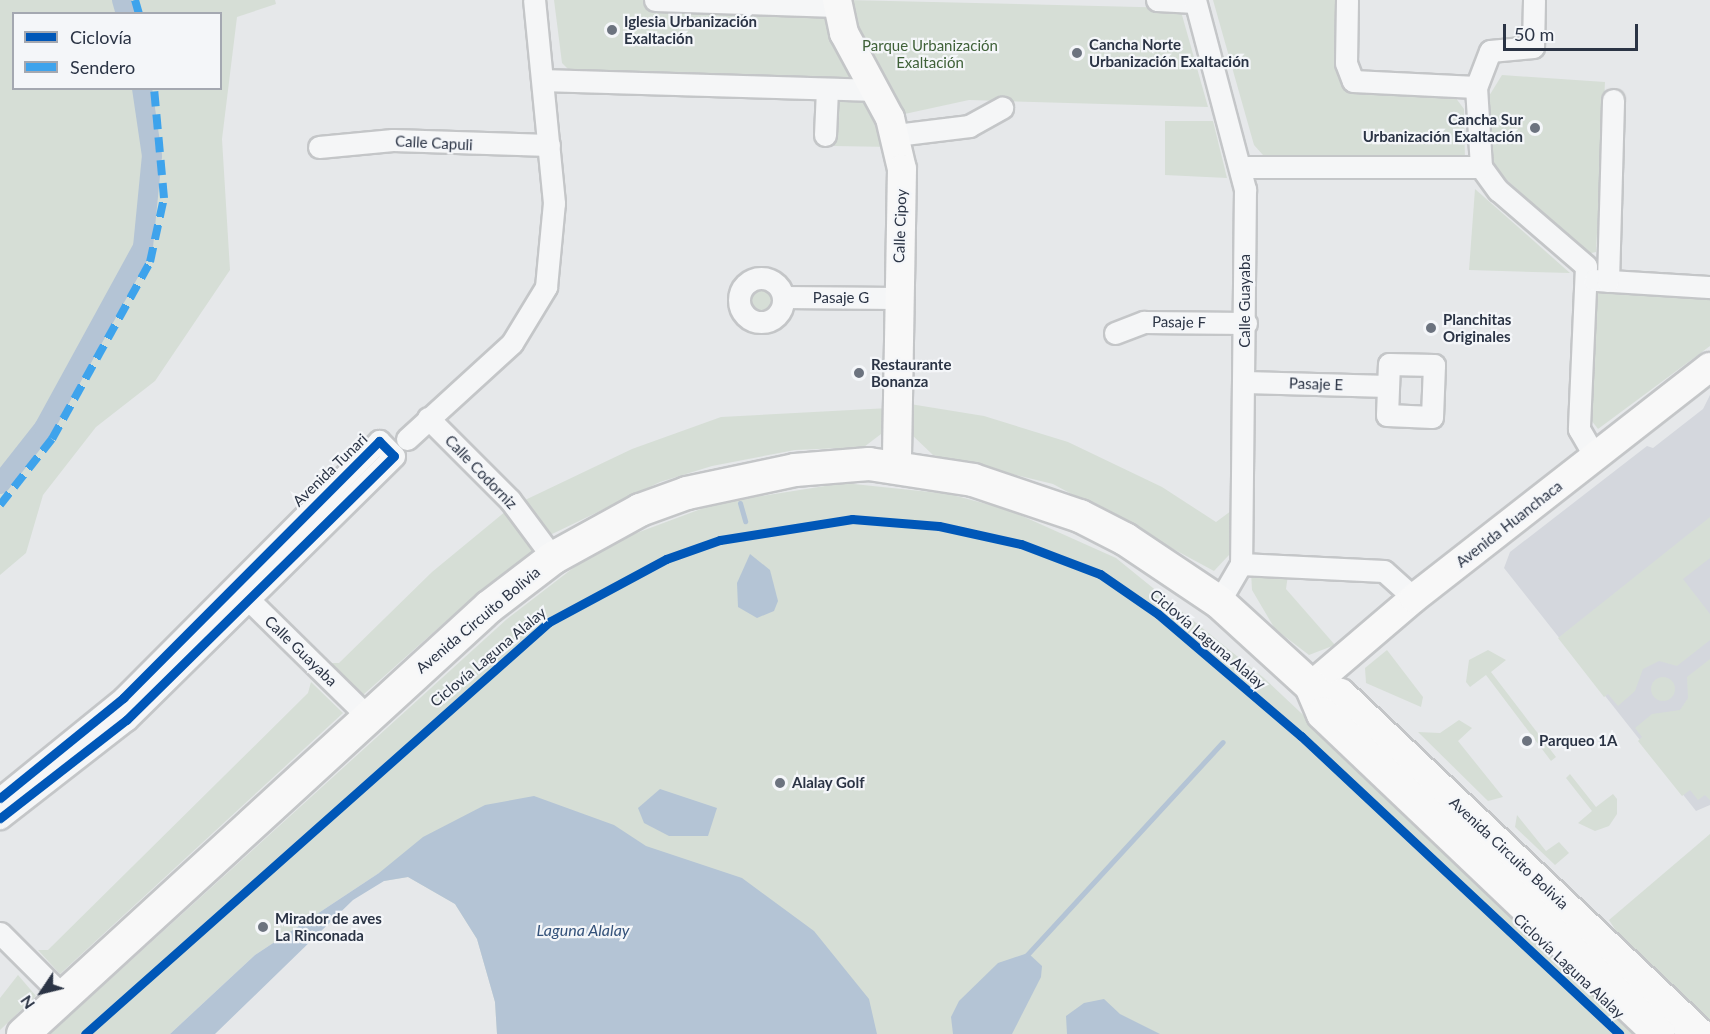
<!DOCTYPE html>
<html>
<head>
<meta charset="utf-8">
<style>
  body { margin:0 }
  #map { position:relative; width:1710px; height:1034px; overflow:hidden; background:#e6e8ea; font-family:Lato,sans-serif }
  div>[style] { position:absolute }
  .built>* { inset:0; background:#d4d7dd }
  .green>* { inset:0; background:#d6ded6 }
  .round { border-radius:50% }
  .water>* { inset:0; background:#b4c4d5 }
  .stream>* { height:5px; margin:-2.5px; padding:0 2.5px; transform-origin:2.5px; border-radius:2.5px; background:#b4c4d5 }
  .canal>* { height:20px; margin:-10px; padding:0 10px; transform-origin:10px; border-radius:10px; background:#b4c4d5 }
  .roads { filter:drop-shadow(2px 0 #c4c6c8) drop-shadow(-2px 0 #c4c6c8) drop-shadow(0 2px #c4c6c8) drop-shadow(0 -2px #c4c6c8) }
  .street>* { height:21px; margin:-10.5px; padding:0 10.5px; transform-origin:10.5px; border-radius:10.5px; background:#f5f6f7 }
  .street>.ring { margin:-10.5px; padding:0; box-sizing:content-box; background:none; border:21px solid #f5f6f7; border-radius:50% }
  .secondary>* { height:28px; margin:-14px; padding:0 14px; transform-origin:14px; border-radius:14px; background:#f8f8f8 }
  .primary>* { height:32px; margin:-16px; padding:0 16px; transform-origin:16px; border-radius:16px; background:#f8f8f8 }
  .quiet>* { height:8px; margin-top:-4px; transform-origin:0; background:repeating-linear-gradient(90deg,#3ea3ec 0 15px,transparent 0 23px) }
  .cycleway>* { height:9px; margin:-4.5px; padding:0 4.5px; transform-origin:4.5px; border-radius:4.5px; background:#0057b8 }
  .dots>* { width:16px; height:16px; translate:-50% -50%; box-sizing:border-box; border:3px solid #f4f6f9; border-radius:50% }
  span { translate:-50% -50%; white-space:nowrap; text-align:center; line-height:1.15; -webkit-text-stroke:4.5px #f4f6f9; paint-order:stroke }
  .poi-label { font-size:15px; color:#2b3445; font-weight:700 }
  .left { translate:0 -50%; text-align:left }
  .right { translate:-100% -50%; text-align:right }
  .park-label { font-size:15px; color:#3f6138 }
  .street-label { font-size:15px; color:#2b3445 }
  .water-label { font-size:16px; color:#34527a; font-style:italic }
  .legend { position:absolute; left:12px; top:12px; width:210px; height:78px; box-sizing:border-box; background:#f4f6f9; border:2px solid #a4a8b1; margin:0; padding:8px 10px; list-style:none; font-size:18px; color:#2b3445 }
  .legend li { display:flex; align-items:center; gap:12px; height:30px }
  .legend b { width:30px; border:2px solid #a4a8b1 }
  .north { position:absolute; left:12px; top:962px; width:60px; height:60px; -webkit-text-stroke:4px #f4f6f9; paint-order:stroke; rotate:235deg; font-size:16px; font-weight:700; line-height:24px; text-align:center; color:#2b3445 }
  .north::after { content:''; display:block; margin:auto; width:21px; height:27px; background:#2b3445; clip-path:polygon(50% 0,100% 100%,50% 72%,0 100%) }
  .scale { position:absolute; left:1503px; top:24px; width:135px; height:27px; box-sizing:border-box; border:3px solid #2b3445; border-top:0; padding-left:8px; font-size:18px; line-height:21px; white-space:nowrap; color:#2b3445; -webkit-text-stroke:4px #f4f6f9; paint-order:stroke }
</style>
</head>
<body>
<div id="map">
  <div class="built">
    <i style="clip-path:polygon(1710px 395px,1710px 805px,1696px 811px,1504px 568px,1510px 552px,1647px 446px,1653px 448px,1703px 409px)"></i>
  </div>
  <div class="green">
    <i style="clip-path:polygon(evenodd,0 0,275px 0,276px 4px,237px 17px,222px 139px,230px 270px,155px 381px,96px 427px,43px 495px,26px 553px,0 575px,0 0,14px 14px,220px 14px,220px 88px,14px 88px,14px 14px)"></i>
    <i style="clip-path:polygon(554px 0,643px 0,654px 7px,832px 15px,854px 78px,571px 72px,562px 63px)"></i>
    <i style="clip-path:polygon(847px 0,1180px 8px,1208px 107px,969px 100px,900px 115px,862px 45px)"></i>
    <i style="clip-path:polygon(1213px 0,1337px 0,1336px 64px,1342px 85px,1452px 93px,1464px 109px,1465px 160px,1263px 155px,1254px 145px)"></i>
    <i style="clip-path:polygon(1502px 75px,1605px 82px,1596px 252px,1587px 254px,1494px 168px,1489px 96px)"></i>
    <i style="clip-path:polygon(838px 97px,866px 98px,892px 147px,834px 146px)"></i>
    <i style="clip-path:polygon(1165px 121px,1213px 121px,1227px 178px,1165px 175px)"></i>
    <i style="clip-path:polygon(1475px 189px,1570px 273px,1469px 270px)"></i>
    <i class="round" style="left:748px;top:288px;width:28px;height:28px"></i>
    <i style="clip-path:polygon(1602px 289px,1710px 294px,1710px 346px,1598px 429px,1591px 420px,1595px 297px)"></i>
    <i style="clip-path:polygon(910px 404px,984px 416px,1068px 442px,1162px 487px,1216px 522px,1235px 508px,1229px 555px,1214px 571px,1053px 484px,933px 455px,910px 433px)"></i>
    <i style="clip-path:polygon(889px 408px,881px 434px,864px 447px,795px 450px,712px 466px,660px 482px,550px 535px,523px 501px,632px 449px,721px 417px)"></i>
    <i style="clip-path:polygon(844px 483px,949px 494px,1009px 510px,1116px 558px,1264px 678px,1642px 1034px,497px 1034px,495px 1002px,477px 939px,455px 904px,408px 877px,384px 881px,379px 873px,255px 955px,170px 1034px,50px 1034px,507px 619px,577px 565px,634px 534px,717px 503px)"></i>
    <i style="clip-path:polygon(506px 511px,537px 549px,472px 598px,363px 695px,330px 663px,339px 663px,432px 572px)"></i>
    <i style="clip-path:polygon(1710px 517px,1710px 558px,1683px 579px,1710px 614px,1710px 640px,1677px 666px,1659px 661px,1643px 669px,1635px 691px,1618px 706px,1608px 694px,1604px 697px,1558px 638px)"></i>
    <i style="clip-path:polygon(1251px 572px,1288px 575px,1286px 589px,1335px 645px,1309px 655px,1275px 629px,1252px 590px)"></i>
    <i style="clip-path:polygon(1387px 650px,1423px 697px,1421px 707px,1366px 683px,1365px 668px)"></i>
    <i style="clip-path:polygon(1488px 650px,1506px 660px,1491px 672px,1556px 757px,1551px 761px,1486px 675px,1470px 687px,1466px 682px,1469px 660px)"></i>
    <i style="clip-path:polygon(1710px 659px,1710px 800px,1705px 795px,1698px 800px,1690px 790px,1682px 796px,1638px 741px,1642px 737px,1635px 728px,1652px 714px,1680px 710px,1688px 698px,1687px 677px)"></i>
    <i class="round" style="left:1651px;top:677px;width:24px;height:24px"></i>
    <i style="clip-path:polygon(311px 682px,343px 713px,60px 974px,38px 950px,48px 950px,308px 693px)"></i>
    <i style="clip-path:polygon(1459px 720px,1472px 728px,1458px 741px,1503px 797px,1488px 801px,1418px 732px,1440px 733px)"></i>
    <i style="clip-path:polygon(1570px 774px,1596px 807px,1613px 794px,1617px 799px,1617px 814px,1609px 826px,1595px 831px,1578px 823px,1592px 811px,1566px 778px)"></i>
    <i style="clip-path:polygon(1517px 815px,1546px 851px,1559px 842px,1569px 853px,1555px 865px,1515px 827px)"></i>
    <i style="clip-path:polygon(1710px 834px,1710px 1030px,1626px 946px,1609px 920px)"></i>
    <i style="clip-path:polygon(18px 975px,36px 996px,0 1030px,0 998px)"></i>
  </div>
  <div class="water">
    <i style="clip-path:polygon(750px 554px,770px 570px,778px 601px,774px 611px,757px 618px,738px 607px,737px 583px)"></i>
    <i style="clip-path:polygon(660px 789px,717px 808px,708px 836px,669px 836px,644px 823px,638px 808px)"></i>
    <i style="clip-path:polygon(534px 796px,614px 825px,646px 846px,742px 878px,814px 931px,869px 999px,877px 1034px,497px 1034px,495px 1002px,477px 939px,455px 904px,408px 877px,384px 881px,353px 900px,215px 1034px,170px 1034px,255px 955px,379px 873px,423px 837px,485px 805px)"></i>
    <i style="clip-path:polygon(1028px 953px,1042px 966px,1041px 977px,1012px 1034px,953px 1034px,951px 1017px,959px 1001px,998px 963px)"></i>
    <i style="clip-path:polygon(1104px 999px,1120px 1014px,1160px 1034px,1067px 1034px,1066px 1016px,1084px 1003px)"></i>
  </div>
  <div class="stream">
    <i style="left:740px;top:503px;width:19px;rotate:74deg"></i>
    <i style="left:1025px;top:957px;width:292px;rotate:-47.4deg"></i>
  </div>
  <div class="canal">
    <i style="left:122px;top:0;width:15px;rotate:74deg"></i>
    <i style="left:0;top:484px;width:71px;rotate:-51.8deg"></i>
    <i style="left:44px;top:428px;width:206px;rotate:-61.3deg"></i>
    <i style="left:143px;top:247px;width:91px;rotate:-84.4deg"></i>
    <i style="left:152px;top:156px;width:69px;rotate:-98.4deg"></i>
  </div>
  <div class="roads">
    <div class="street">
      <i style="left:655px;top:0;width:182px;rotate:1.9deg"></i>
      <i style="left:1157px;top:0;width:38px;rotate:3deg"></i>
      <i style="left:1195px;top:0;width:196px;rotate:75.2deg"></i>
      <i style="left:1245px;top:189px;width:375px;rotate:90.6deg"></i>
      <i style="left:1241px;top:564px;width:44px;rotate:120.1deg"></i>
      <i style="left:1347px;top:0;width:63px;rotate:90.9deg"></i>
      <i style="left:1346px;top:63px;width:19px;rotate:69deg"></i>
      <i style="left:1353px;top:81px;width:123px;rotate:2.8deg"></i>
      <i style="left:1534px;top:0;width:47px;rotate:91.2deg"></i>
      <i style="left:1533px;top:47px;width:43px;rotate:174.7deg"></i>
      <i style="left:1490px;top:51px;width:39px;rotate:111deg"></i>
      <i style="left:1476px;top:87px;width:80px;rotate:86.4deg"></i>
      <i style="left:1481px;top:167px;width:29px;rotate:54deg"></i>
      <i style="left:1498px;top:190px;width:116px;rotate:40.8deg"></i>
      <i style="left:1586px;top:266px;width:163px;rotate:92.5deg"></i>
      <i style="left:1579px;top:429px;width:32px;rotate:60deg"></i>
      <i style="left:543px;top:80px;width:332px;rotate:1.7deg"></i>
      <i style="left:825px;top:135px;width:46px;rotate:-87.5deg"></i>
      <i style="left:896px;top:135px;width:74px;rotate:-7deg"></i>
      <i style="left:969px;top:126px;width:38px;rotate:-29deg"></i>
      <i style="left:319px;top:147px;width:74px;rotate:-5.4deg"></i>
      <i style="left:393px;top:140px;width:156px;rotate:1.8deg"></i>
      <i style="left:1241px;top:167px;width:240px"></i>
      <i class="ring" style="left:739px;top:278px;width:23px;height:23px"></i>
      <i style="left:1595px;top:280px;width:115px;rotate:3.5deg"></i>
      <i style="left:1608px;top:281px;width:181px;rotate:-88.4deg"></i>
      <i style="left:784px;top:297px;width:113px;rotate:0.5deg"></i>
      <i style="left:1115px;top:333px;width:31px;rotate:-21deg"></i>
      <i style="left:1144px;top:322px;width:102px;rotate:0.6deg"></i>
      <i style="left:1389px;top:364px;width:45px;rotate:1.3deg"></i>
      <i style="left:1434px;top:365px;width:52px;rotate:92.2deg"></i>
      <i style="left:1432px;top:417px;width:45px;rotate:-177.5deg"></i>
      <i style="left:1387px;top:415px;width:51px;rotate:-87.8deg"></i>
      <i style="left:1245px;top:382px;width:143px;rotate:1.6deg"></i>
      <i style="left:428px;top:418px;width:116px;rotate:45deg"></i>
      <i style="left:510px;top:500px;width:72px;rotate:53.4deg"></i>
      <i style="left:407px;top:439px;width:142px;rotate:-42.4deg"></i>
      <i style="left:512px;top:343px;width:66px;rotate:-58.7deg"></i>
      <i style="left:546px;top:287px;width:84px;rotate:-84.6deg"></i>
      <i style="left:554px;top:203px;width:204px;rotate:-95.6deg"></i>
      <i style="left:1241px;top:564px;width:143px;rotate:2.8deg"></i>
      <i style="left:1384px;top:571px;width:40px;rotate:42deg"></i>
      <i style="left:241px;top:592px;width:178px;rotate:44.5deg"></i>
      <i style="left:0;top:798px;width:159px;rotate:-39.1deg"></i>
      <i style="left:123px;top:698px;width:363px;rotate:-45.1deg"></i>
      <i style="left:379px;top:441px;width:21px;rotate:45deg"></i>
      <i style="left:394px;top:456px;width:376px;rotate:135.4deg"></i>
      <i style="left:126px;top:720px;width:160px;rotate:142.1deg"></i>
      <i style="left:0;top:933px;width:89px;rotate:45deg"></i>
    </div>
    <div class="secondary">
      <i style="left:837px;top:0;width:34px;rotate:78deg"></i>
      <i style="left:844px;top:33px;width:97px;rotate:61.6deg"></i>
      <i style="left:890px;top:118px;width:52px;rotate:76.8deg"></i>
      <i style="left:902px;top:169px;width:296px;rotate:91deg"></i>
      <i style="left:1311px;top:686px;width:135px;rotate:-40.5deg"></i>
      <i style="left:1414px;top:598px;width:375px;rotate:-38deg"></i>
    </div>
    <div class="primary">
      <i style="left:1311px;top:686px;width:30px;rotate:17deg"></i>
      <i style="left:1340px;top:695px;width:493px;rotate:43.4deg"></i>
      <i style="left:23px;top:1034px;width:632px;rotate:-42.5deg"></i>
      <i style="left:489px;top:607px;width:81px;rotate:-37.4deg"></i>
      <i style="left:553px;top:558px;width:99px;rotate:-28.9deg"></i>
      <i style="left:640px;top:510px;width:50px;rotate:-19.9deg"></i>
      <i style="left:687px;top:493px;width:110px;rotate:-12deg"></i>
      <i style="left:795px;top:470px;width:74px;rotate:-4.6deg"></i>
      <i style="left:869px;top:464px;width:105px;rotate:8.7deg"></i>
      <i style="left:973px;top:480px;width:113px;rotate:18.6deg"></i>
      <i style="left:1080px;top:516px;width:51px;rotate:27.1deg"></i>
      <i style="left:1125px;top:539px;width:113px;rotate:33.8deg"></i>
      <i style="left:1219px;top:602px;width:125px;rotate:42.4deg"></i>
      <i style="left:1311px;top:686px;width:30px;rotate:67deg"></i>
      <i style="left:1323px;top:714px;width:464px;rotate:43.6deg"></i>
    </div>
  </div>
  <div class="quiet">
    <i style="left:135px;top:0;width:15px;rotate:74deg"></i>
    <i style="left:0;top:505px;width:84px;rotate:-51.8deg"></i>
    <i style="left:52px;top:439px;width:202px;rotate:-61deg"></i>
    <i style="left:150px;top:262px;width:66px;rotate:-77.7deg"></i>
    <i style="left:164px;top:198px;width:110px;rotate:-95.2deg"></i>
  </div>
  <div class="cycleway">
    <i style="left:0;top:798px;width:159px;rotate:-39.1deg"></i>
    <i style="left:123px;top:698px;width:363px;rotate:-45.1deg"></i>
    <i style="left:379px;top:441px;width:21px;rotate:45deg"></i>
    <i style="left:394px;top:456px;width:376px;rotate:135.4deg"></i>
    <i style="left:126px;top:720px;width:160px;rotate:142.1deg"></i>
    <i style="left:85px;top:1034px;width:621px;rotate:-41.6deg"></i>
    <i style="left:549px;top:622px;width:133px;rotate:-28.3deg"></i>
    <i style="left:666px;top:559px;width:57px;rotate:-19.4deg"></i>
    <i style="left:720px;top:540px;width:134px;rotate:-9deg"></i>
    <i style="left:852px;top:519px;width:87px;rotate:4.6deg"></i>
    <i style="left:939px;top:526px;width:84px;rotate:12.4deg"></i>
    <i style="left:1021px;top:544px;width:85px;rotate:20.8deg"></i>
    <i style="left:1100px;top:574px;width:70px;rotate:34.6deg"></i>
    <i style="left:1158px;top:614px;width:188px;rotate:40.5deg"></i>
    <i style="left:1301px;top:736px;width:436px;rotate:43.1deg"></i>
  </div>
  <div class="dots">
    <i style="left:612px;top:30px;background:#6c737f"></i>
    <i style="left:1077px;top:53px;background:#6c737f"></i>
    <i style="left:1535px;top:128px;background:#6c737f"></i>
    <i style="left:1431px;top:328px;background:#6c737f"></i>
    <i style="left:859px;top:373px;background:#6c737f"></i>
    <i style="left:1527px;top:741px;background:#6c737f"></i>
    <i style="left:780px;top:783px;background:#6c737f"></i>
    <i style="left:263px;top:927px;background:#6c737f"></i>
  </div>
  <div class="poi-label">
    <span class="left" style="left:624px;top:30px">Iglesia Urbanización<br>Exaltación</span>
    <span class="left" style="left:1089px;top:53px">Cancha Norte<br>Urbanización Exaltación</span>
    <span class="right" style="left:1523px;top:128px">Cancha Sur<br>Urbanización Exaltación</span>
    <span class="left" style="left:1443px;top:328px">Planchitas<br>Originales</span>
    <span class="left" style="left:871px;top:373px">Restaurante<br>Bonanza</span>
    <span class="left" style="left:1539px;top:741px">Parqueo 1A</span>
    <span class="left" style="left:792px;top:783px">Alalay Golf</span>
    <span class="left" style="left:275px;top:927px">Mirador de aves<br>La Rinconada</span>
  </div>
  <div class="park-label">
    <span style="left:930px;top:54px">Parque Urbanización<br>Exaltación</span>
  </div>
  <div class="street-label">
    <span style="left:434px;top:143px;rotate:3deg">Calle Capuli</span>
    <span style="left:900px;top:226px;rotate:-88deg">Calle Cipoy</span>
    <span style="left:841px;top:298px">Pasaje G</span>
    <span style="left:1245px;top:301px;rotate:-90deg">Calle Guayaba</span>
    <span style="left:1179px;top:322px;rotate:1deg">Pasaje F</span>
    <span style="left:1316px;top:384px;rotate:2deg">Pasaje E</span>
    <span style="left:330px;top:470px;rotate:-44deg">Avenida Tunari</span>
    <span style="left:481px;top:472px;rotate:46deg">Calle Codorniz</span>
    <span style="left:1509px;top:524px;rotate:-38deg">Avenida Huanchaca</span>
    <span style="left:478px;top:620px;rotate:-40deg">Avenida Circuito Bolivia</span>
    <span style="left:1208px;top:639px;rotate:40deg">Ciclovía Laguna Alalay</span>
    <span style="left:301px;top:651px;rotate:44deg">Calle Guayaba</span>
    <span style="left:488px;top:657px;rotate:-40deg">Ciclovía Laguna Alalay</span>
    <span style="left:1509px;top:853px;rotate:43deg">Avenida Circuito Bolivia</span>
    <span style="left:1569px;top:966px;rotate:43deg">Ciclovía Laguna Alalay</span>
  </div>
  <div class="water-label">
    <span style="left:583px;top:930px">Laguna Alalay</span>
  </div>
  <ul class="legend">
  <li><b style="height:8px;background:#0057b8"></b>Ciclovía</li>
  <li><b style="height:8px;background:#3ea3ec"></b>Sendero</li>
  </ul>
  <div class="north">N</div>
  <div class="scale">50 m</div>
</div>
</body>
</html>
